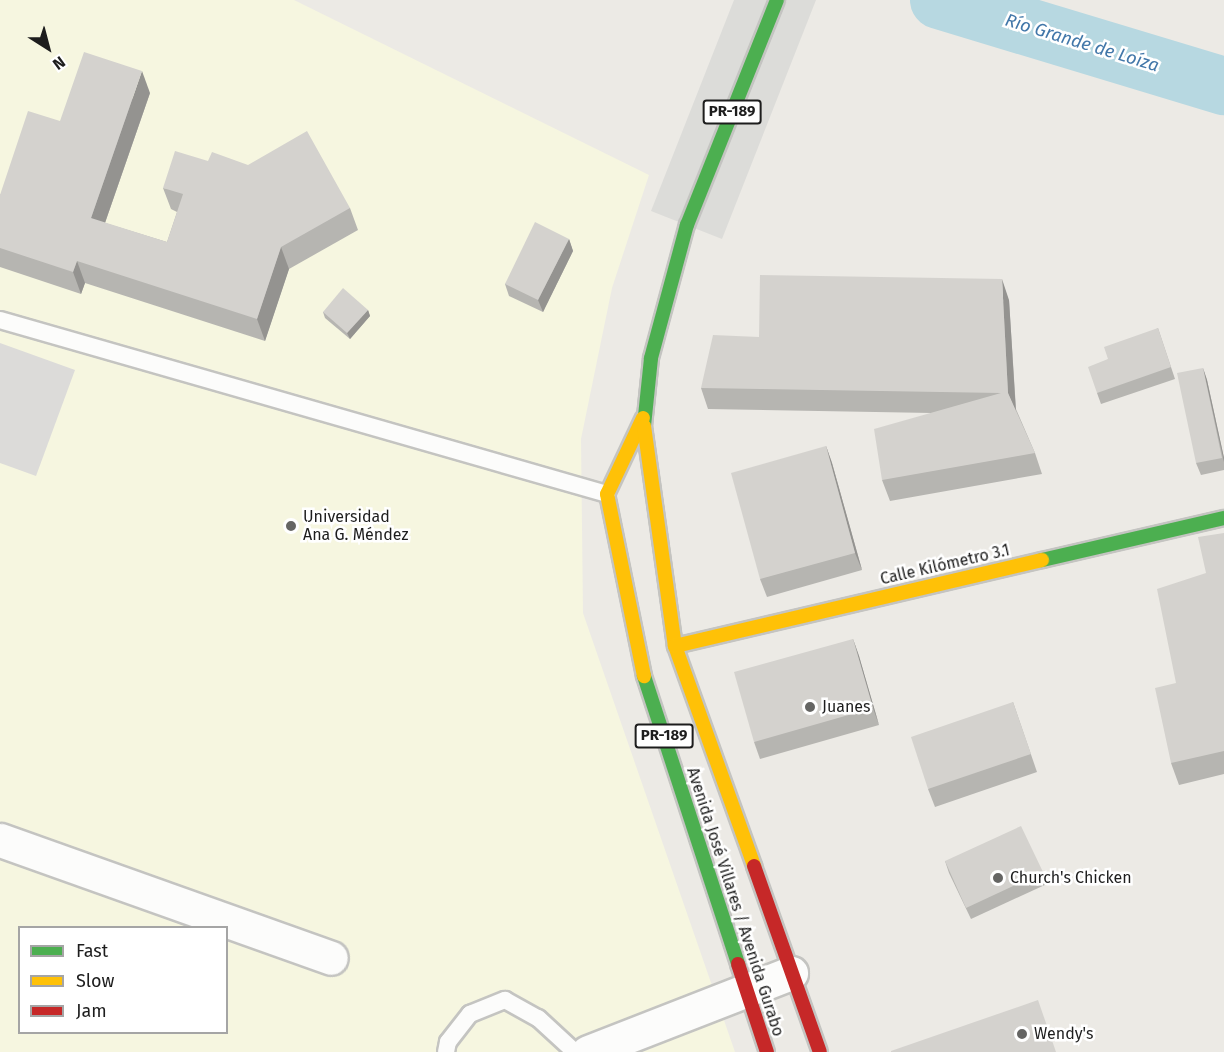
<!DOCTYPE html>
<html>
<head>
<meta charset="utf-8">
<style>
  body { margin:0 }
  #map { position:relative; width:1224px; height:1052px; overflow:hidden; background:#eceae5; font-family:"Fira Sans",sans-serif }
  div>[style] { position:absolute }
  .education>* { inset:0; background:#f6f6e0 }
  .parking>* { inset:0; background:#dcdbd9 }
  .pier>* { inset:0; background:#dcdcd9 }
  .river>* { height:58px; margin:-29px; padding:0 29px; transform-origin:29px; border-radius:29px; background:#b7d8e1 }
  .roads { filter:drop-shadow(2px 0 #c4c4c1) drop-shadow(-2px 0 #c4c4c1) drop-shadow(0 2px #c4c4c1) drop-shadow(0 -2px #c4c4c1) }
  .lane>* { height:16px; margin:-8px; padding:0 8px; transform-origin:8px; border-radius:8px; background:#fcfcfb }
  .street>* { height:33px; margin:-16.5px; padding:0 16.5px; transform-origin:16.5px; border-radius:16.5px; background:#fcfcfb }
  .fast>* { height:14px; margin:-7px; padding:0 7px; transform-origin:7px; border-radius:7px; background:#4caf50 }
  .slow>* { height:14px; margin:-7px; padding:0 7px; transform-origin:7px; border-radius:7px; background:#ffc107 }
  .jam>* { height:14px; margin:-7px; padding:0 7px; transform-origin:7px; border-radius:7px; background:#c62828 }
  .wall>* { inset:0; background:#b6b5b1 }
  .shaded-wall>* { inset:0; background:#949390 }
  .building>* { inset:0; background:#d4d2ce }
  .dots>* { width:16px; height:16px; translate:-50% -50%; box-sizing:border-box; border:3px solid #fff; border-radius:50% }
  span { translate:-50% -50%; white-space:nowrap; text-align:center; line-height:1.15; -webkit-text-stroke:5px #fff; paint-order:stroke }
  .shield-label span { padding:2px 4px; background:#fff; border:2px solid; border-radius:4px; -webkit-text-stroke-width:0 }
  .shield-label { font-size:15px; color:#1d1d1d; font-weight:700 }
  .poi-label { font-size:16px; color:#1d1d1d }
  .left { translate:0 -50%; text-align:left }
  .street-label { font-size:16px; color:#1d1d1d }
  .water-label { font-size:18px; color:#4277a9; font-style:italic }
  .legend { position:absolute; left:18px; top:926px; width:210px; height:108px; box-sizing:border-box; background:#fff; border:2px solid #a5a5a5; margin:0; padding:8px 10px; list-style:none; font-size:18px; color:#1d1d1d }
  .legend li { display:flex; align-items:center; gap:12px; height:30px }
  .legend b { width:30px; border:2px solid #a5a5a5 }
  .north { position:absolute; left:18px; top:18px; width:60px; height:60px; -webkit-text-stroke:4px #fff; paint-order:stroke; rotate:144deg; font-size:16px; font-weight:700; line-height:24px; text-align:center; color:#1d1d1d }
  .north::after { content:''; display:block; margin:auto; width:21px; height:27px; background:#1d1d1d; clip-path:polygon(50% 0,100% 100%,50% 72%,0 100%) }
</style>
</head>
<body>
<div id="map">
  <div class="education">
    <i style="clip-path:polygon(evenodd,0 0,294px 0,649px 175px,612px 288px,581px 439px,583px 613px,735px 1052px,0 1052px,0 0,20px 928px,226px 928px,226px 1032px,20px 1032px,20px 928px)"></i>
  </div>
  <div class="parking">
    <i style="clip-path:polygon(0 343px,75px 370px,36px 476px,0 463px)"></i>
  </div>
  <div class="pier">
    <i style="clip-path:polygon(734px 0,816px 0,722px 239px,651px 211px)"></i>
  </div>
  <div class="river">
    <i style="left:939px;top:0;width:298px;rotate:16.8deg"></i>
  </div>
  <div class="roads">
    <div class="lane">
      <i style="left:0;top:320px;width:631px;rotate:16deg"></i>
      <i style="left:446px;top:1052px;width:10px;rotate:-79deg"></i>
      <i style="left:448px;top:1042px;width:36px;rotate:-52deg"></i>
      <i style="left:470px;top:1014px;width:38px;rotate:-22deg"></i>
      <i style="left:505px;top:1000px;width:38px;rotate:29deg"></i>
      <i style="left:538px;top:1018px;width:50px;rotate:42.6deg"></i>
    </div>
    <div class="street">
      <i style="left:0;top:840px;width:351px;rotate:19.6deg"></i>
      <i style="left:588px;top:1052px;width:218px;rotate:-21.3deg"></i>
    </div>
    <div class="fast">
      <i style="left:644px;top:426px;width:68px;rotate:-84.1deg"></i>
      <i style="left:651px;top:358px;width:138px;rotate:-74.9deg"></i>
      <i style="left:687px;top:225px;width:242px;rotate:-68.2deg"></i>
      <i style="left:1042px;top:560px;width:187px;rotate:-13deg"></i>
      <i style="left:644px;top:676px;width:303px;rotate:71.9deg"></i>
    </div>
    <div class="slow">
      <i style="left:643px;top:418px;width:84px;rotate:115.3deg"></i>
      <i style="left:607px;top:494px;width:186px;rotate:78.5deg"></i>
      <i style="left:644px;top:426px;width:222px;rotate:82deg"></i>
      <i style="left:675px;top:646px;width:234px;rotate:70.2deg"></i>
      <i style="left:675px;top:646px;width:377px;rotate:-13.2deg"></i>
    </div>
    <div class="jam">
      <i style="left:754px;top:866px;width:197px;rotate:70.5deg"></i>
      <i style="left:738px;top:964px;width:93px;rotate:71.8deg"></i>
    </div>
  </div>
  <div class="wall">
    <i style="clip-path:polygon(150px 93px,105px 223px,167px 242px,177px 212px,171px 209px,163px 188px,350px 208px,358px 230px,289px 269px,265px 341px,85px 283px,81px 294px,0 267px,0 195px,60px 121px)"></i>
    <i style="clip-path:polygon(569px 239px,573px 251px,543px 312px,509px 296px,505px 284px)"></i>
    <i style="clip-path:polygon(1009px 300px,1016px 409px,1035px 453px,1042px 474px,890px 501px,882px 480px,932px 413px,708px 409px,701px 388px)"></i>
    <i style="clip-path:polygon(368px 310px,370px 316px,350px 339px,325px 318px,323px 312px)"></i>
    <i style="clip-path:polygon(1158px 328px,1175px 379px,1101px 404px,1097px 393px,1108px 359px)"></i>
    <i style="clip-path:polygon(1203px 368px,1207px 380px,1224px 458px,1224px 470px,1201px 475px,1196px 463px)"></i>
    <i style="clip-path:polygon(826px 446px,832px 463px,862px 570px,767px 597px,760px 579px)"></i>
    <i style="clip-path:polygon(1224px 533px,1224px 774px,1179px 785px,1171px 763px,1176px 683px)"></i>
    <i style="clip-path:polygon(853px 639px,859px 656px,879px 725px,760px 759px,754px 742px)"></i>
    <i style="clip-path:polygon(1013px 702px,1037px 772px,935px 807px,928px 789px)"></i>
    <i style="clip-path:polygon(945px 861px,1043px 872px,1047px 884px,971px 919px,949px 873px)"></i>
  </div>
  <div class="shaded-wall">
    <i style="clip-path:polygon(142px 71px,150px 93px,99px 240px,91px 218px)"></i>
    <i style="clip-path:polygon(569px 239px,573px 251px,543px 312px,538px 300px)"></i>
    <i style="clip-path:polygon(281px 247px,289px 269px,265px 341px,257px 319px)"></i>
    <i style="clip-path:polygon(77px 261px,85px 283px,81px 294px,73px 272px)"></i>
    <i style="clip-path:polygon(1002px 279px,1009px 300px,1016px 413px,1008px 393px)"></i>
    <i style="clip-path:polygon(368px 310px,370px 316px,350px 339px,347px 333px)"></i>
    <i style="clip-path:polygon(1203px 368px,1207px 380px,1224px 458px,1224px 462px)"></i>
    <i style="clip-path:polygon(826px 446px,832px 463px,862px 570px,855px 553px)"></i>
    <i style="clip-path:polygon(853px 639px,859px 656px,879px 725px,873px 708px)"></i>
  </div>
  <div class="building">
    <i style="clip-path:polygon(84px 52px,142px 71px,91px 218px,167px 242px,183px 194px,163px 188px,175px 151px,208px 161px,212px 152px,248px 165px,307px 131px,350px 208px,281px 247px,257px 319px,77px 261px,73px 272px,0 248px,0 195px,28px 111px,60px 121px)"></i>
    <i style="clip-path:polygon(535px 222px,569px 239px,538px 300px,505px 284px)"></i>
    <i style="clip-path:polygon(760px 275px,1002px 279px,1008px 393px,1035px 453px,882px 480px,874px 429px,1001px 393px,701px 388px,713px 335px,759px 337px)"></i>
    <i style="clip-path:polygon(343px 288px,368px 310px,347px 333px,323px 312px)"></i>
    <i style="clip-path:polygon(1158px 328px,1171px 367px,1097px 393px,1088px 367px,1108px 359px,1104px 347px)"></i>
    <i style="clip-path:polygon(1203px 368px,1222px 458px,1196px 463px,1177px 373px)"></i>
    <i style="clip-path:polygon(826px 446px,855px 553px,760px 579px,731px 473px)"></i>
    <i style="clip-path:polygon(1224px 533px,1224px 751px,1171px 763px,1155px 688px,1176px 683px,1157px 589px,1206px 573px,1198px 537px)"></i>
    <i style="clip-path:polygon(853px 639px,873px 708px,754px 742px,734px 672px)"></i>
    <i style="clip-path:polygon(1013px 702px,1031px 754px,928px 789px,911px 737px)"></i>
    <i style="clip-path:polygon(1021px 826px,1043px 872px,966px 908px,945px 861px)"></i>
    <i style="clip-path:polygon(1038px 1000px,1056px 1052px,891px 1052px,891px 1051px)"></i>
  </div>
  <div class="dots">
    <i style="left:291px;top:526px;background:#656563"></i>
    <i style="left:810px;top:707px;background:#656563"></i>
    <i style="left:998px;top:878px;background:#656563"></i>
    <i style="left:1022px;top:1034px;background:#656563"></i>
  </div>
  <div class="shield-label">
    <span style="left:732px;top:112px">PR-189</span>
    <span style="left:664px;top:736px">PR-189</span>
  </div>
  <div class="poi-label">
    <span class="left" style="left:303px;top:526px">Universidad<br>Ana G. Méndez</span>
    <span class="left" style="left:822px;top:707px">Juanes</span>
    <span class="left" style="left:1010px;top:878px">Church's Chicken</span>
    <span class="left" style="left:1034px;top:1034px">Wendy's</span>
  </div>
  <div class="street-label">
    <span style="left:945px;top:565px;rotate:-13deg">Calle Kilómetro 3.1</span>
    <span style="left:735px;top:902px;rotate:72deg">Avenida José Villares / Avenida Gurabo</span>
  </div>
  <div class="water-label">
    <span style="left:1082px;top:43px;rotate:17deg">Río Grande de Loíza</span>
  </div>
  <ul class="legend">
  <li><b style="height:8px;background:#4caf50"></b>Fast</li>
  <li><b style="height:8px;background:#ffc107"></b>Slow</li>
  <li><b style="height:8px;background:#c62828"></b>Jam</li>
  </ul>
  <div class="north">N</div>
</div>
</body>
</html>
